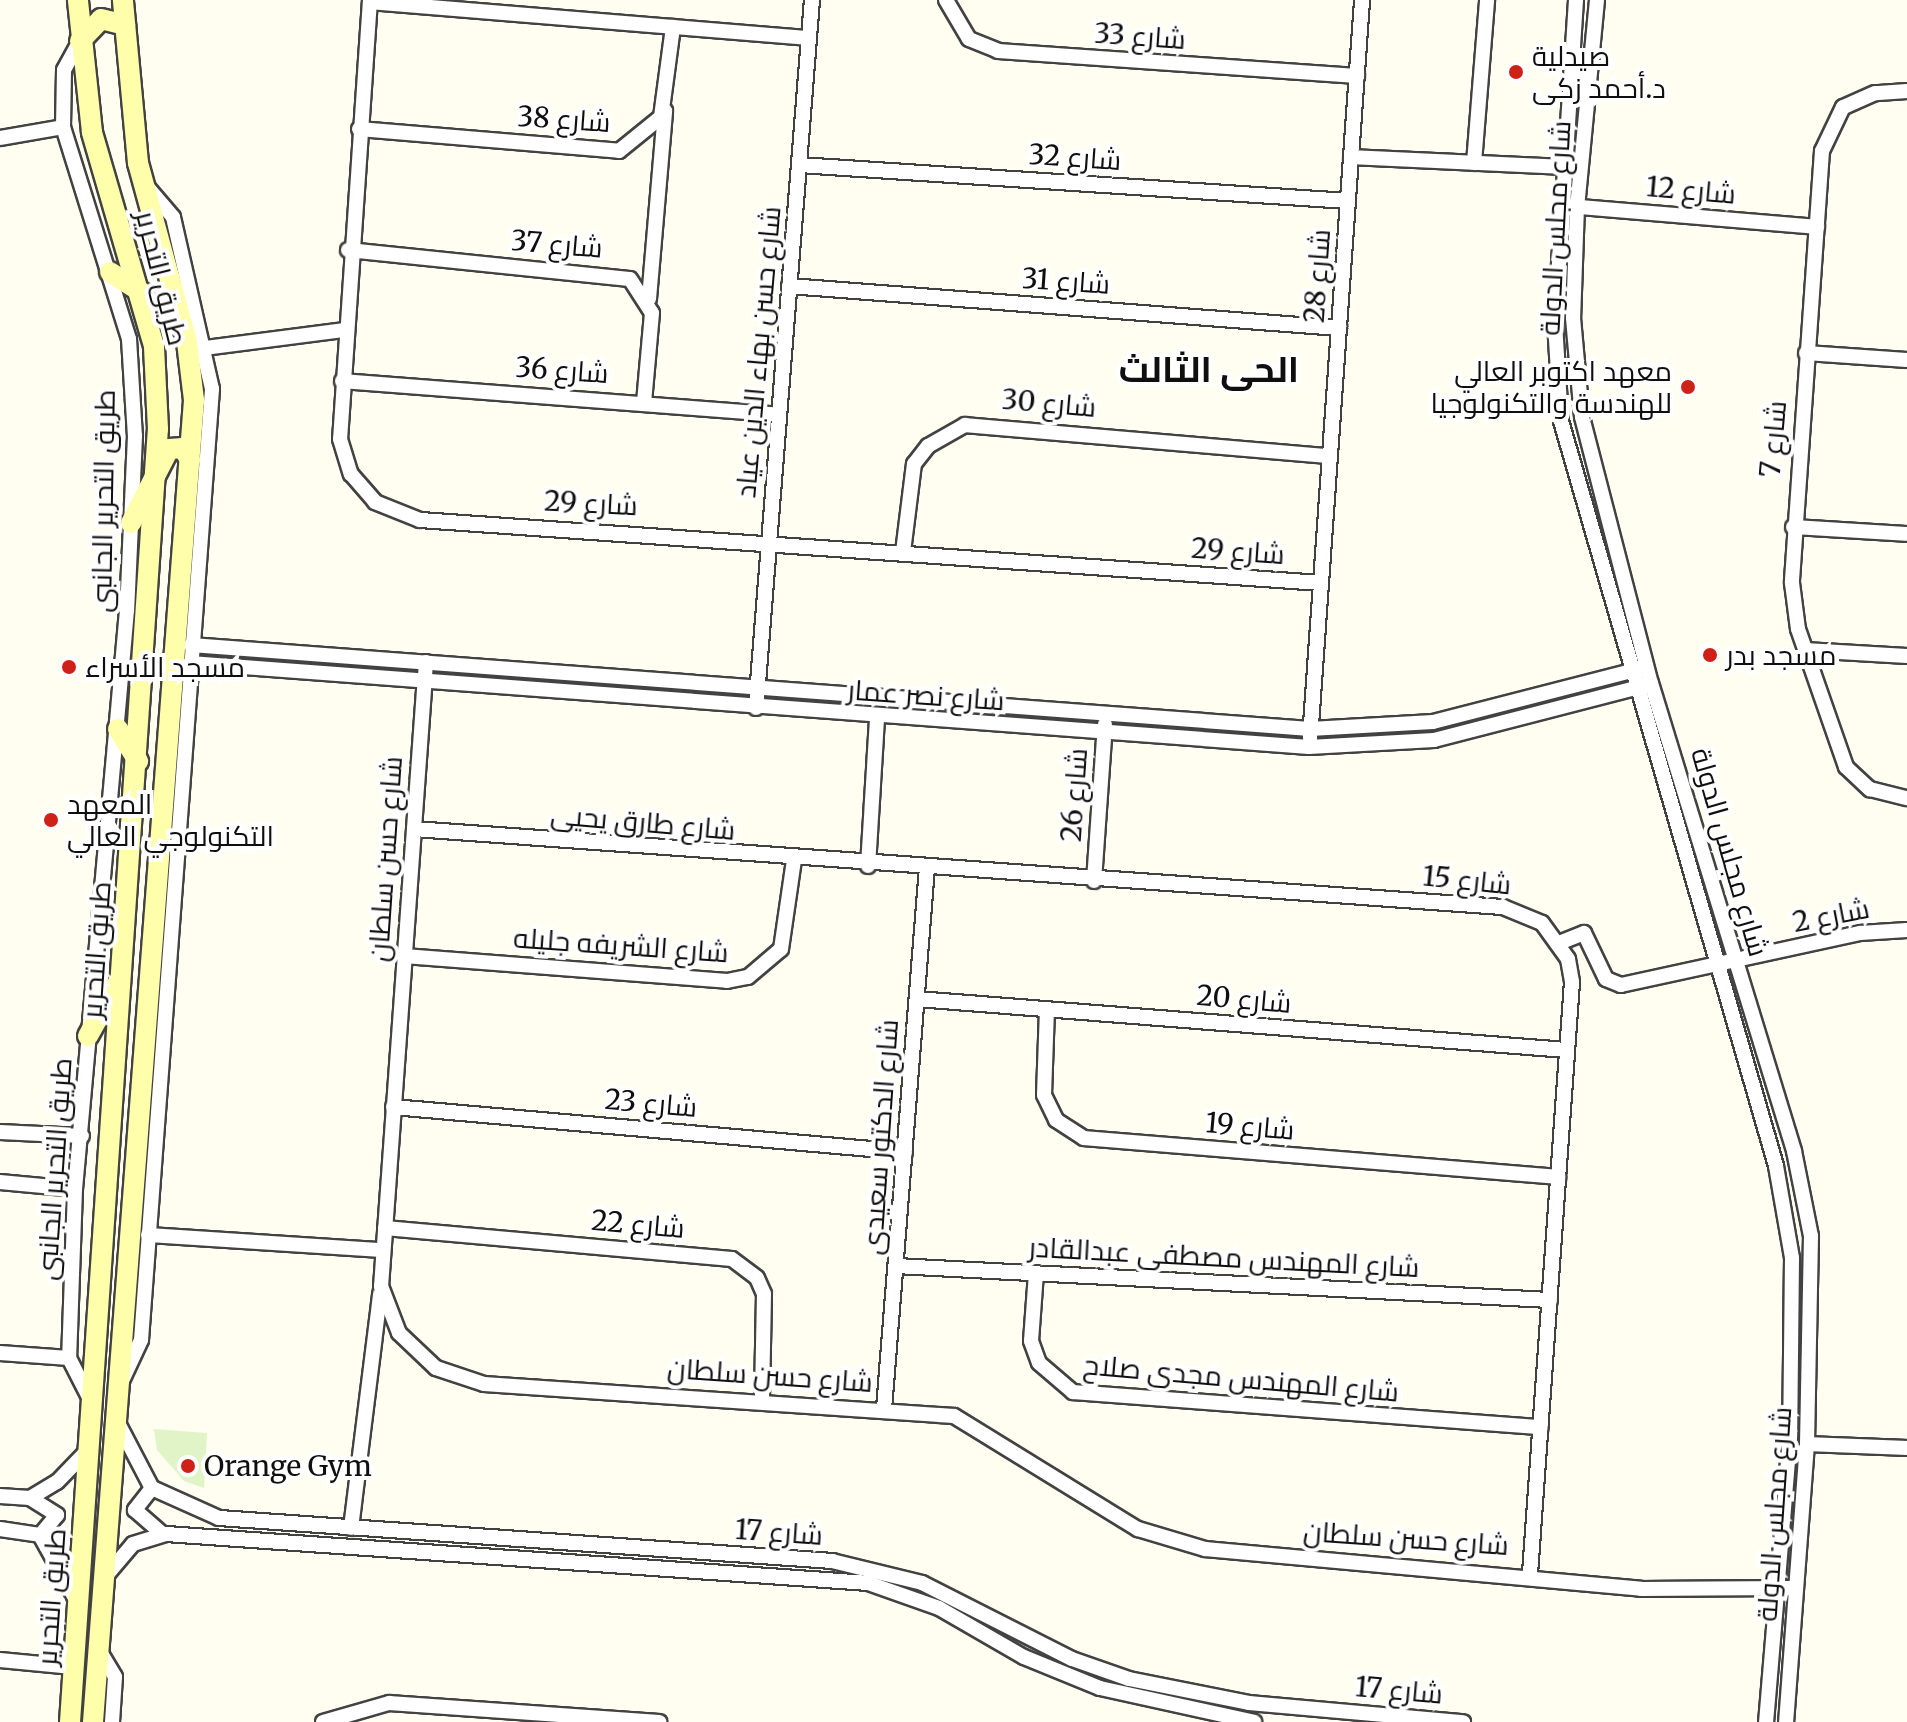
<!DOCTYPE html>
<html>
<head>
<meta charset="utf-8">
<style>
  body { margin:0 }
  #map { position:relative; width:1907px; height:1722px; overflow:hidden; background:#fffef0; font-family:Merriweather,Cairo,serif }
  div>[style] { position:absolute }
  .pitch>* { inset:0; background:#e0f4c8 }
  .roads { filter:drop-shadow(2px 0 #424242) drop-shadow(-2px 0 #424242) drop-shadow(0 2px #424242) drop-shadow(0 -2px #424242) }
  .street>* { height:14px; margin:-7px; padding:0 7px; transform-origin:7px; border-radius:7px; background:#fff }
  .secondary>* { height:20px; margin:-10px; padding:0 10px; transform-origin:10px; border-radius:10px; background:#fffeab }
  .dots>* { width:22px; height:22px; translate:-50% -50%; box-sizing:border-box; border:4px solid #fff; border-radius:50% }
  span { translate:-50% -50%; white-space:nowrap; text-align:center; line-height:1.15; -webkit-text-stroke:8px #fff; paint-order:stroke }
  .street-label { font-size:28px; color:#0f0f0f }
  .poi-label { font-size:28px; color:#0f0f0f }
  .left { translate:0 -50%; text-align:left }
  .right { translate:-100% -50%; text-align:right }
  .district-label { font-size:36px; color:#0f0f0f; font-weight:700 }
</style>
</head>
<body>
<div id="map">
  <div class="pitch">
    <i style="clip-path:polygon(154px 1429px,207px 1433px,204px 1488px,184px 1481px,157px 1450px)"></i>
  </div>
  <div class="roads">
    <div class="street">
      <i style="left:370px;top:0;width:440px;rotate:93.9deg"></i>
      <i style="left:340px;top:439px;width:37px;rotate:73deg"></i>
      <i style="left:351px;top:474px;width:37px;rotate:49deg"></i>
      <i style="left:375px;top:502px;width:48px;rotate:21.8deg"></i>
      <i style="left:420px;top:520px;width:903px;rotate:4deg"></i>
      <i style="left:946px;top:0;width:45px;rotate:59.5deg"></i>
      <i style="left:969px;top:39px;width:31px;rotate:22deg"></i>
      <i style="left:998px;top:51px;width:360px;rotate:4deg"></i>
      <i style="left:1576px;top:0;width:324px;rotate:93.7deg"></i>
      <i style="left:1555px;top:323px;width:98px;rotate:86.5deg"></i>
      <i style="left:1561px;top:421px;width:775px;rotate:73.9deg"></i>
      <i style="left:1776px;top:1166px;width:93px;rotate:80.1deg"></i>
      <i style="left:1792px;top:1258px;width:179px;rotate:90.6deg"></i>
      <i style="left:1790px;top:1437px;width:286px;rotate:94.8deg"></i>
      <i style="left:1597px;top:0;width:207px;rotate:95.5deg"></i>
      <i style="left:1577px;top:206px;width:112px;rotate:92deg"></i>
      <i style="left:1573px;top:318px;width:99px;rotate:84.8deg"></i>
      <i style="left:1582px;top:417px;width:275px;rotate:75.5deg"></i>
      <i style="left:1651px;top:683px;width:489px;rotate:73deg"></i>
      <i style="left:1794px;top:1151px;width:87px;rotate:78.7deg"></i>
      <i style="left:1811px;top:1236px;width:208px;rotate:91.1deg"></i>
      <i style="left:1807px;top:1444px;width:279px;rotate:94.3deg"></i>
      <i style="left:370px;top:2px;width:440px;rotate:4.7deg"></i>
      <i style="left:80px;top:41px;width:33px;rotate:119deg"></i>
      <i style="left:64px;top:70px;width:57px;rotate:91deg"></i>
      <i style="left:63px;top:127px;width:222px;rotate:72.7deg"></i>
      <i style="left:129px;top:339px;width:97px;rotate:86.5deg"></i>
      <i style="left:135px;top:436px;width:174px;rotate:92.6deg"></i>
      <i style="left:127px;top:610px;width:581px;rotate:95.13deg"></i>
      <i style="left:75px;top:1189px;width:169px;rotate:92deg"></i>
      <i style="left:69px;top:1358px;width:46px;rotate:62.9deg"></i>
      <i style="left:1907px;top:91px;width:32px;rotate:176deg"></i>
      <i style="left:1875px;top:93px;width:35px;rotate:156deg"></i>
      <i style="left:1843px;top:107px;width:49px;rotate:115.5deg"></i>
      <i style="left:1822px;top:151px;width:433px;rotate:94deg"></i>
      <i style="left:1792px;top:583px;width:46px;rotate:82.6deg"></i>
      <i style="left:1798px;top:629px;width:146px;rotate:70.8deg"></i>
      <i style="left:1846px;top:767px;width:33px;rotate:43deg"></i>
      <i style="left:1870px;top:789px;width:38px;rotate:14deg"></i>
      <i style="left:359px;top:129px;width:261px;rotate:4.8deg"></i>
      <i style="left:619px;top:151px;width:54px;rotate:-39deg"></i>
      <i style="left:661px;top:117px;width:91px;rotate:-82.4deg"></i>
      <i style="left:0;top:138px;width:64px;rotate:-9.9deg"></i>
      <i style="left:1351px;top:157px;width:213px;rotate:2.7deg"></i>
      <i style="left:1474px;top:163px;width:164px;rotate:-85.4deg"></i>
      <i style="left:799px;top:165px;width:550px;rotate:3.75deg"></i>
      <i style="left:1569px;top:206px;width:249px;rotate:4.8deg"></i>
      <i style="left:348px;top:250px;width:283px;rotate:5.9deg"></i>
      <i style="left:630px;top:279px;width:40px;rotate:57.1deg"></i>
      <i style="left:652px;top:313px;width:90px;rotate:95.1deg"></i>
      <i style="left:789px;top:286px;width:552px;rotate:4.37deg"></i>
      <i style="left:649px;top:299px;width:189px;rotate:-85.1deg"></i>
      <i style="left:205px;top:348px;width:140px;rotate:-7.4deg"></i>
      <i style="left:1806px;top:353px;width:101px;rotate:4deg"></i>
      <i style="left:342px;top:381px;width:438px;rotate:4.4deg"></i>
      <i style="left:1793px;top:527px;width:114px;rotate:3.5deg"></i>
      <i style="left:903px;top:552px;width:89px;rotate:-82.9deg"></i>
      <i style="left:914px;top:464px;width:23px;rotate:-52deg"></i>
      <i style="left:928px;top:446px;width:43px;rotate:-29.6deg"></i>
      <i style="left:965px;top:425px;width:366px;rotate:4.9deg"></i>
      <i style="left:191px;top:645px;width:1122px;rotate:4.29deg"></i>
      <i style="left:1310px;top:729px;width:123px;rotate:-3.3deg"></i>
      <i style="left:1433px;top:722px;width:213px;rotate:-14.4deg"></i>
      <i style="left:1805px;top:650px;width:102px;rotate:3.4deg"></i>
      <i style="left:426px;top:662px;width:626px;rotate:94.12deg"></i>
      <i style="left:381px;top:1286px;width:50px;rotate:69deg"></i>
      <i style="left:399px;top:1333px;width:51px;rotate:43.4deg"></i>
      <i style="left:436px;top:1368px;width:51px;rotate:18.4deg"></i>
      <i style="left:484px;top:1384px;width:471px;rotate:3.9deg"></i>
      <i style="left:954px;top:1416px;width:216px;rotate:31.6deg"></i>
      <i style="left:1138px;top:1529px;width:70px;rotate:16.6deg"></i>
      <i style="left:1205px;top:1549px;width:438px;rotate:5.2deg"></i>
      <i style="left:1641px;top:1589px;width:152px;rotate:-0.4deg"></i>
      <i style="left:190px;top:663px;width:1122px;rotate:4.29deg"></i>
      <i style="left:1309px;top:747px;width:125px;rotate:-3.2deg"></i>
      <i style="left:1434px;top:740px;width:216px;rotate:-14.5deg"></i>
      <i style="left:756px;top:708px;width:710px;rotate:-85.48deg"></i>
      <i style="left:1310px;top:739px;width:741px;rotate:-85.97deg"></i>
      <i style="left:414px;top:829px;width:1092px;rotate:4.1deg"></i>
      <i style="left:1503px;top:907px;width:42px;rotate:22.3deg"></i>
      <i style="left:1542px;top:923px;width:44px;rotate:54.2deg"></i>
      <i style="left:1568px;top:959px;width:23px;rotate:80deg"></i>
      <i style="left:1572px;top:982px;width:593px;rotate:94.06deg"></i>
      <i style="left:868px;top:866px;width:148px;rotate:-86.5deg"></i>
      <i style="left:1094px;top:881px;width:157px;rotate:-86deg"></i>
      <i style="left:1559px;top:943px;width:27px;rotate:-22deg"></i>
      <i style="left:1584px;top:933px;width:51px;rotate:64.4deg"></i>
      <i style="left:1606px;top:979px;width:16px;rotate:22deg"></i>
      <i style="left:1621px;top:985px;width:245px;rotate:-12.3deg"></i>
      <i style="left:1860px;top:933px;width:47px;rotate:-3.7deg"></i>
      <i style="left:404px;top:956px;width:324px;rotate:4.4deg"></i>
      <i style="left:727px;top:981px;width:21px;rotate:-11deg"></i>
      <i style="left:748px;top:977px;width:43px;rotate:-40.3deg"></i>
      <i style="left:781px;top:949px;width:90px;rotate:-81.7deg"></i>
      <i style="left:917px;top:999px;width:652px;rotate:4.49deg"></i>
      <i style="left:1047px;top:1009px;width:86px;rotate:92deg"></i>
      <i style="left:1044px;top:1095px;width:28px;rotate:64deg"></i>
      <i style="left:1056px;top:1120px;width:33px;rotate:33deg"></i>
      <i style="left:1084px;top:1138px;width:476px;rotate:4.7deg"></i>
      <i style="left:393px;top:1107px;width:514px;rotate:5.02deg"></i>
      <i style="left:0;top:1132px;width:82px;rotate:2.8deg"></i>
      <i style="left:0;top:1182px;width:75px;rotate:5.3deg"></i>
      <i style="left:385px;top:1228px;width:348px;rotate:5.1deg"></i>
      <i style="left:732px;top:1259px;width:31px;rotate:37deg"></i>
      <i style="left:757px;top:1278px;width:17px;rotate:66deg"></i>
      <i style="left:764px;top:1294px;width:106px;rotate:91.1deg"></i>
      <i style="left:148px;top:1235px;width:235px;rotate:3.7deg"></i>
      <i style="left:896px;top:1266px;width:655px;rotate:2.98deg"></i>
      <i style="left:1036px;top:1273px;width:68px;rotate:94.2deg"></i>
      <i style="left:1031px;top:1341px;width:23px;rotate:70deg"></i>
      <i style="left:1039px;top:1363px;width:45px;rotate:40.5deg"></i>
      <i style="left:1073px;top:1392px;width:469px;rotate:4.3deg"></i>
      <i style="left:0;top:1353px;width:69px;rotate:4.1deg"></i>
      <i style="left:120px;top:1385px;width:50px;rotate:-65deg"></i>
      <i style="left:141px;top:1340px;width:954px;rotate:-85.73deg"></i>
      <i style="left:212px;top:389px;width:176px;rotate:-102.8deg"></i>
      <i style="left:173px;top:217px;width:46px;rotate:-130.6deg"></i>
      <i style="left:884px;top:1409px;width:543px;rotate:-85.46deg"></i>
      <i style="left:119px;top:1425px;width:71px;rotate:62.4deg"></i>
      <i style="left:152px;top:1488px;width:73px;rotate:24.1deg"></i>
      <i style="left:219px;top:1518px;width:615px;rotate:4.01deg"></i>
      <i style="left:832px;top:1561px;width:93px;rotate:13.7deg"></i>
      <i style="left:922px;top:1583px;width:168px;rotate:26.9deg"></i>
      <i style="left:1072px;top:1659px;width:60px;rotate:19.3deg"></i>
      <i style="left:1129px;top:1679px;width:122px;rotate:11.3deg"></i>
      <i style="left:1249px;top:1703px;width:215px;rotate:5.1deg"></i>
      <i style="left:1807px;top:1444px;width:100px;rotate:2.3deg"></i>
      <i style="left:152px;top:1488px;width:28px;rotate:128deg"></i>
      <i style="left:135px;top:1510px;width:35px;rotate:41deg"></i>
      <i style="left:0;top:1496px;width:30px;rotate:4deg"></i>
      <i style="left:30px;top:1498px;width:31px;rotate:-31deg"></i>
      <i style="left:57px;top:1482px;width:46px;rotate:-45.9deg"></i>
      <i style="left:30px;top:1498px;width:32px;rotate:32deg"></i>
      <i style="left:57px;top:1515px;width:26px;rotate:130deg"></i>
      <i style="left:351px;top:1528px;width:236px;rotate:-82.9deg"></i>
      <i style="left:0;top:1529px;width:40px;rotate:8.5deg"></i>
      <i style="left:40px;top:1535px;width:74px;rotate:61deg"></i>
      <i style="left:105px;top:1577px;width:43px;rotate:-49.7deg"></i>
      <i style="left:133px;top:1544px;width:34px;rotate:-17deg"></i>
      <i style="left:166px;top:1534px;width:704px;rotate:3.99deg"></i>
      <i style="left:868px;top:1583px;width:75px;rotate:19.4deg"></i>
      <i style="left:939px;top:1608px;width:98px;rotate:30deg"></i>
      <i style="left:1024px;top:1657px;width:82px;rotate:22.2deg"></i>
      <i style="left:1100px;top:1688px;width:158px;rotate:12.4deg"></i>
      <i style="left:99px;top:1650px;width:31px;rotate:59deg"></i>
      <i style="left:115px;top:1677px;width:45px;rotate:93.8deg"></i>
      <i style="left:0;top:1660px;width:73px;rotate:5.5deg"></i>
      <i style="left:323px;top:1722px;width:69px;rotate:-16.1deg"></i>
      <i style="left:389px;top:1703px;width:271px;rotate:4deg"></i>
    </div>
    <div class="secondary">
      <i style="left:80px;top:41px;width:30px;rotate:-46deg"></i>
      <i style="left:101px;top:19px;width:25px;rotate:14deg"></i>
      <i style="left:110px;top:272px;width:40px;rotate:32.9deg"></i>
      <i style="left:131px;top:523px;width:83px;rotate:-62.8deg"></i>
      <i style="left:169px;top:449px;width:14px;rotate:-4deg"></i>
      <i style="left:183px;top:448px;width:14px;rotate:60deg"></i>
      <i style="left:118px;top:729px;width:38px;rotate:58deg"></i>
      <i style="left:88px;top:1036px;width:62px;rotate:-60.9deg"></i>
      <i style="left:70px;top:1722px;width:1296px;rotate:-86.11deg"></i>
      <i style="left:158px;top:429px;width:83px;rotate:-92.8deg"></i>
      <i style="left:154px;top:346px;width:223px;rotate:-106.2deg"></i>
      <i style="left:92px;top:132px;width:133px;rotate:-96.1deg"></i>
      <i style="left:93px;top:1722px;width:1326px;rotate:-85.63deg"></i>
      <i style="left:194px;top:400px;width:58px;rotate:-96.9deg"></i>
      <i style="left:187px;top:342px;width:186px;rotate:-105.3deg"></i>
      <i style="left:138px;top:163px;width:164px;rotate:-95.3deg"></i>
    </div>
  </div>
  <div class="dots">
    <i style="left:1516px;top:72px;background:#ce2117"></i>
    <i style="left:1688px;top:387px;background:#ce2117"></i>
    <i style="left:1710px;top:655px;background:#ce2117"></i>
    <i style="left:69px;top:667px;background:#ce2117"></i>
    <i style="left:51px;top:820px;background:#ce2117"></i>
    <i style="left:188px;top:1466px;background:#ce2117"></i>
  </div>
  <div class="street-label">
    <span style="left:1140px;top:36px;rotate:4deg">شارع 33</span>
    <span style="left:564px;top:119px;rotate:4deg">شارع 38</span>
    <span style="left:1075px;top:157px;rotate:4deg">شارع 32</span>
    <span style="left:1691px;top:190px;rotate:5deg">شارع 12</span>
    <span style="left:1555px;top:228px;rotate:-87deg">شارع مجلس الدولة</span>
    <span style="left:557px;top:244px;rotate:5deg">شارع 37</span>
    <span style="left:1317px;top:276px;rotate:-86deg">شارع 28</span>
    <span style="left:162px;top:278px;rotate:76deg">طريق التحرير</span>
    <span style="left:1066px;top:281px;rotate:4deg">شارع 31</span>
    <span style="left:758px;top:352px;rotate:-85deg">شارع حسن بهاء الدين عياد</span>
    <span style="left:562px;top:370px;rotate:4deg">شارع 36</span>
    <span style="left:1049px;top:403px;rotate:5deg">شارع 30</span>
    <span style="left:1773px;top:439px;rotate:-85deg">شارع 7</span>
    <span style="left:103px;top:501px;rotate:-89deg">طريق التحرير الجانبى</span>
    <span style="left:591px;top:503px;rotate:3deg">شارع 29</span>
    <span style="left:1238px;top:551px;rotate:4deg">شارع 29</span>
    <span style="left:926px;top:695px;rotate:4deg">شارع نصر عمار</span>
    <span style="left:1074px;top:795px;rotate:-86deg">شارع 26</span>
    <span style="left:643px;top:822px;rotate:5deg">شارع طارق يحيى</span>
    <span style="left:1730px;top:852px;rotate:74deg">شارع مجلس الدولة</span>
    <span style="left:385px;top:859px;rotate:-86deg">شارع حسن سلطان</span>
    <span style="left:1467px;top:880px;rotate:6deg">شارع 15</span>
    <span style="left:1831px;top:915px;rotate:-11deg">شارع 2</span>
    <span style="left:621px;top:945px;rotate:4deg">شارع الشريفه جليله</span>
    <span style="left:96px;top:950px;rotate:-86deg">طريق التحرير</span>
    <span style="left:1244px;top:999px;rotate:5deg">شارع 20</span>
    <span style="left:651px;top:1103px;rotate:5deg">شارع 23</span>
    <span style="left:1250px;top:1126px;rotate:5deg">شارع 19</span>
    <span style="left:880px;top:1137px;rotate:-86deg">شارع الدكتور سعيدى</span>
    <span style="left:54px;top:1169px;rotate:-86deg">طريق التحرير الجانبى</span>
    <span style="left:638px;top:1224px;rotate:5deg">شارع 22</span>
    <span style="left:1224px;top:1257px;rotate:3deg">شارع المهندس مصطفى عبدالقادر</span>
    <span style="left:770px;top:1375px;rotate:4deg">شارع حسن سلطان</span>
    <span style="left:1241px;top:1378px;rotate:5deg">شارع المهندس مجدى صلاح</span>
    <span style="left:1774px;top:1514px;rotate:-86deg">شارع مجلس الدولة</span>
    <span style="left:779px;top:1532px;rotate:4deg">شارع 17</span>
    <span style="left:1406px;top:1538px;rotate:4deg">شارع حسن سلطان</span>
    <span style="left:51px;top:1597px;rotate:-86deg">طريق التحرير</span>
    <span style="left:1399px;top:1690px;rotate:5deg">شارع 17</span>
  </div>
  <div class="poi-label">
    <span class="left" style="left:1532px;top:72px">صيدلية<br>د.أحمد زكى</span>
    <span class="right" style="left:1672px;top:387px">معهد اكتوبر العالي<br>للهندسة والتكنولوجيا</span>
    <span class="left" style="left:1726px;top:655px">مسجد بدر</span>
    <span class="left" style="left:85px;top:667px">مسجد الأسراء</span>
    <span class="left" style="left:67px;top:820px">المعهد<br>التكنولوجي العالي</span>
    <span class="left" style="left:204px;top:1466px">Orange Gym</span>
  </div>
  <div class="district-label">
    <span style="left:1209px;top:370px">الحى الثالث</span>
  </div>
</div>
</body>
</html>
